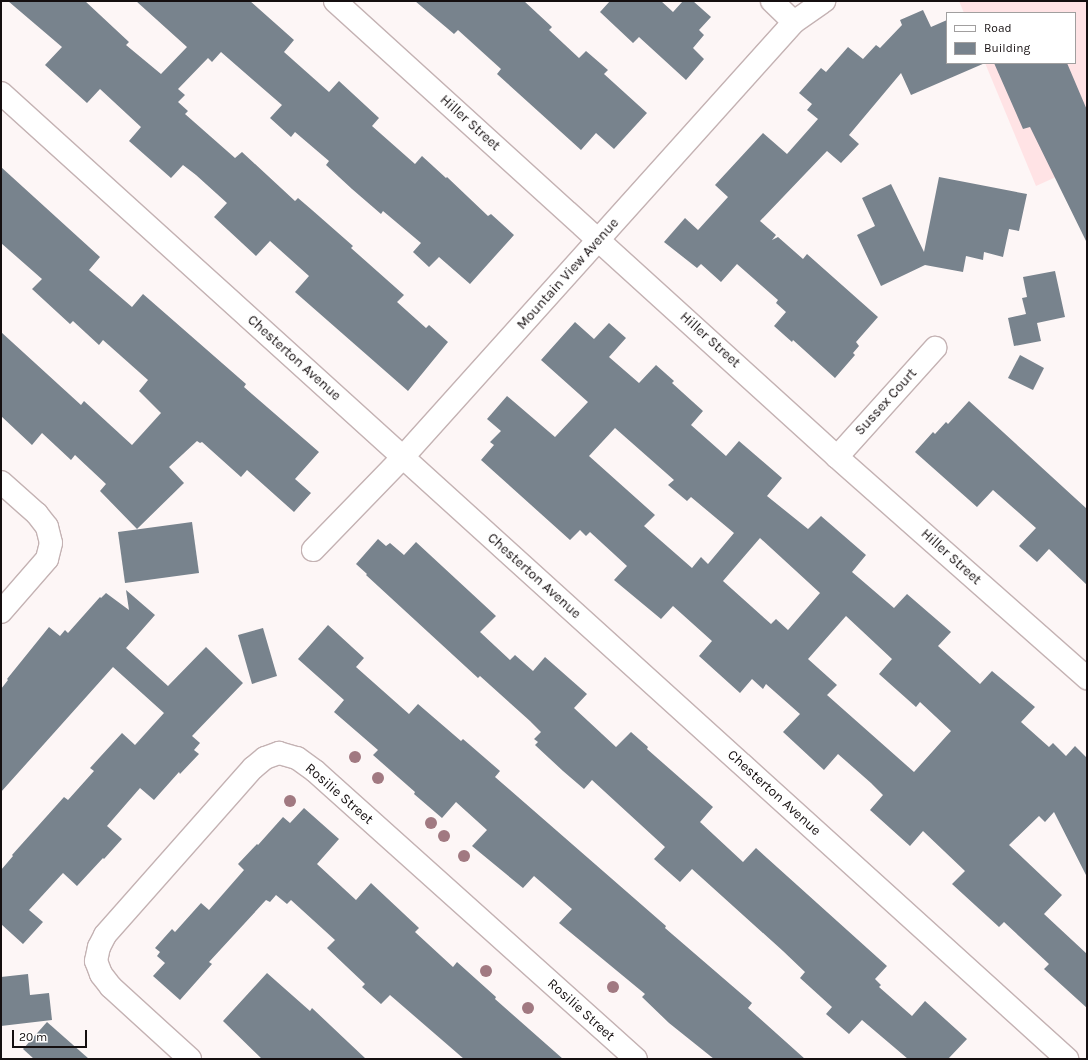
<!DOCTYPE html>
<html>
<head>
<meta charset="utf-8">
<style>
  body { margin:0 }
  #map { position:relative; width:1088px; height:1060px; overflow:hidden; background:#fdf6f6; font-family:Karla,sans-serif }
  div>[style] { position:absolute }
  .built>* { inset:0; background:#ffe3e5 }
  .building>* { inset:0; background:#78838d }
  .roads { filter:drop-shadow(1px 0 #c4b2b3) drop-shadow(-1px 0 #c4b2b3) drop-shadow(0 1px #c4b2b3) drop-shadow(0 -1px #c4b2b3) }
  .street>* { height:22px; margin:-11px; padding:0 11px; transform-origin:11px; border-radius:11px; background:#fff }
  .secondary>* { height:22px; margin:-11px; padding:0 11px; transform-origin:11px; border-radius:11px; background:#fff }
  .trees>* { width:12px; height:12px; margin:-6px; border-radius:50%; background:#a17981 }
  span { translate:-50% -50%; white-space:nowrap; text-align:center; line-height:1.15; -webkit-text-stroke:3px #fff; paint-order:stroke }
  .street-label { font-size:14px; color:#150f10 }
  .frame { position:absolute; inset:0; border:2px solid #150f10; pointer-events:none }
  .legend { position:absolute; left:946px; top:12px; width:130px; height:52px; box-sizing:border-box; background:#fff; border:1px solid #a19f9f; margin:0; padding:5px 7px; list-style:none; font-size:12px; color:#150f10 }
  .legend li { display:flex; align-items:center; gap:8px; height:20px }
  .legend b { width:20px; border:1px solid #a19f9f }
  .scale { position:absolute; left:12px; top:1030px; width:75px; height:18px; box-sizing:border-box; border:2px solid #150f10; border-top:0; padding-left:5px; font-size:12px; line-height:14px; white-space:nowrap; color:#150f10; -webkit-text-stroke:3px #fff; paint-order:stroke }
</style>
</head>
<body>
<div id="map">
  <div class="built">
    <i style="clip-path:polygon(959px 1px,1087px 1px,1087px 163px,1036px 186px,985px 63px,1075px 63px,1075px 13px,964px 13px)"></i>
  </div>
  <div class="building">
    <i style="clip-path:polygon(8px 1px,85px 1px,129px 42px,126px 45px,161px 74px,187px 47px,136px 1px,250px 1px,294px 40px,284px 52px,329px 92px,339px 81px,379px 118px,372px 126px,415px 164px,422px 156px,446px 178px,447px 177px,488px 216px,491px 214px,514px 235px,470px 284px,439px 257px,429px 267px,413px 252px,421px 243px,383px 211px,381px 214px,352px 189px,326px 165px,329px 161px,295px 132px,291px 137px,270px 118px,282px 105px,221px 52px,212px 62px,208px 58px,178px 89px,185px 95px,178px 102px,188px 111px,185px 114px,235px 158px,242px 152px,295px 201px,298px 198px,312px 210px,353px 246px,351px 248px,404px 295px,397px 302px,426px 328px,429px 325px,448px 342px,408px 391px,295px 292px,309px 276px,270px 241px,256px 256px,214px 217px,227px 203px,196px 175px,183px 165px,171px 178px,129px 141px,141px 127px,100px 89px,87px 103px,45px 65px,62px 47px)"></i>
    <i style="clip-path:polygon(415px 1px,524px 1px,552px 27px,549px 30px,579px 58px,586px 51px,608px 70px,604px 74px,647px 113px,614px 149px,596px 133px,581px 150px,497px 74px,501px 69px,458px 30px,454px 34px)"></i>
    <i style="clip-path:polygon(610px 1px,661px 1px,673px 12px,683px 1px,693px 1px,711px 17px,699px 30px,704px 35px,693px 48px,704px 59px,686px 80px,639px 37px,633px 43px,600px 12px)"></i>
    <i style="clip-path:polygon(923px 10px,931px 27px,947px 20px,947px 63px,985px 63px,911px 95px,901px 73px,849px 135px,859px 144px,841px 163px,827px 151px,760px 221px,776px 235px,772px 240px,778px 237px,803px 259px,807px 254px,878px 317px,856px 342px,859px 346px,853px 353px,855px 355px,835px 378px,793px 340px,792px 342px,774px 326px,786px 312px,776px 303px,778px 300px,737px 264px,721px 282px,701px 264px,697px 268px,664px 242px,685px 218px,698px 230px,728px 197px,715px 185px,763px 133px,787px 154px,818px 119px,807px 110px,812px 104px,799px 93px,821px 68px,826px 72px,848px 47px,863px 59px,876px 45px,880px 48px,902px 25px,900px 20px)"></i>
    <i style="clip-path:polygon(994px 63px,1067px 63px,1087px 110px,1087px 243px,1030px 127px,1023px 129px)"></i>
    <i style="clip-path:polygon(1px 167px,100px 257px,89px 270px,132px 307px,143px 294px,246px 384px,244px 387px,319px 452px,295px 479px,311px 493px,294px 512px,247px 470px,241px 477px,202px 442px,200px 443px,197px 441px,169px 467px,184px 483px,137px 529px,100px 491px,106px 484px,75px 455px,71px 460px,42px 433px,32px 445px,1px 416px,1px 332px,81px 405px,84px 401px,132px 445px,161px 413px,139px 391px,148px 380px,103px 340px,99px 345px,73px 321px,70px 324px,32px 289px,42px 279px,1px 243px)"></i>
    <i style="clip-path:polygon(939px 177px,1027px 194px,1019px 231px,1009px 229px,1003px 257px,984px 252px,983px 260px,966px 256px,963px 272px,925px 265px,881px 286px,857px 235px,875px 226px,862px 198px,891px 184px,924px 252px)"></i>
    <i style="clip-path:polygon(1055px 271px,1065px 317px,1037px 323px,1041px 341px,1014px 346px,1008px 318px,1026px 314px,1022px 298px,1027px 297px,1023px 277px)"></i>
    <i style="clip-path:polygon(evenodd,575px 322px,594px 339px,609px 323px,626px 338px,609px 357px,639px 383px,656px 365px,674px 381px,672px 383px,703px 411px,691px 425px,726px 456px,739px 441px,782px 478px,767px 496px,808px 529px,821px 516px,866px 555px,852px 572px,894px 608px,907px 594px,951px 632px,938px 646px,980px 684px,992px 671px,1035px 707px,1021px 722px,1049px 747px,1053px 743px,1066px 756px,1075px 746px,1087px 758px,1087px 877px,1054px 812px,1045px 822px,1039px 816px,1009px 845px,1062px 895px,1044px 914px,1087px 954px,1087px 1008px,1044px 969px,1049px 964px,1004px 922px,999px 927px,952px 884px,965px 871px,923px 831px,910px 846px,870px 810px,883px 795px,871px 783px,838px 754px,824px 770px,783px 732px,800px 714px,766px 684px,763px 689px,752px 679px,740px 693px,699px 656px,712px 641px,673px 606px,661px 619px,614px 580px,627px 566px,590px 532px,586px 536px,580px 530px,570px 540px,481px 460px,494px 445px,490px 442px,501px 431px,487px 419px,507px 396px,555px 437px,588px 402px,541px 360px,575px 322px,615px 428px,674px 480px,668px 485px,687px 501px,691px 497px,734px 533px,708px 564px,701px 557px,692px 568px,644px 526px,655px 515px,589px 456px,615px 428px,575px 322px,760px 538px,820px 593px,788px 630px,776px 619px,771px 624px,723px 581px,760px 538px,575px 322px,846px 616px,892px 659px,879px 674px,916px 707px,920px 702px,951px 731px,914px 772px,827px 695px,837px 685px,808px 659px,846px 616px)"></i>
    <i style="clip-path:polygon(1020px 355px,1044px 368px,1033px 390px,1008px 378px)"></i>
    <i style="clip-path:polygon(969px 401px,1087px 509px,1087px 585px,1049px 549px,1037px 562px,1019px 546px,1036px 528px,993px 490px,977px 507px,915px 452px,933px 432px,935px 434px,946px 422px,948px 424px)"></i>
    <i style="clip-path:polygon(192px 522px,199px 573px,125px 583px,118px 532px)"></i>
    <i style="clip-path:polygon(378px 539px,386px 546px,390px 543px,404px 555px,416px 542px,496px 616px,480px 632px,510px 660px,515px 655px,533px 671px,545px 657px,587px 694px,574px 708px,616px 747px,631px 732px,648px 747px,647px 749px,713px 807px,700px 822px,743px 862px,756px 848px,887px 966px,875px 979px,881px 985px,879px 987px,912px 1016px,925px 1001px,967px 1039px,948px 1059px,908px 1059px,862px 1020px,849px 1034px,826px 1014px,832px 1007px,800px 978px,805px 972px,783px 951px,692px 869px,680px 882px,654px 859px,665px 847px,592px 780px,584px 789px,563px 771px,535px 745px,538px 742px,534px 739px,541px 732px,530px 721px,480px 676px,478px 678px,366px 575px,367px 574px,356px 564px)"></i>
    <i style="clip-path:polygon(126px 590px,155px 615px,126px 648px,168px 686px,206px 647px,243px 683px,192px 736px,200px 743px,194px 750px,199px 754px,180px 774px,179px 772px,154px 800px,140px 788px,107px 826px,122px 839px,104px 859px,103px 858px,77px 886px,63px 873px,29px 910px,43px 922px,23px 944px,1px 924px,1px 870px,13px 856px,12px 855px,64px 797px,68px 800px,94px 771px,90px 768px,122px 733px,135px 745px,164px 713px,113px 667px,1px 792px,1px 689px,8px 680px,7px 679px,49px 627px,60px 636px,65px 630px,68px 633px,100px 597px,101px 598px,106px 593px,129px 610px)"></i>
    <i style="clip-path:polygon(328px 625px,364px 658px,356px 667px,409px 714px,418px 704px,461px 741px,463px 739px,500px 771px,495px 777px,666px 926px,665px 928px,752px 1003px,748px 1008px,805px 1059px,714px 1059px,669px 1023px,642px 997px,645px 994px,559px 923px,572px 909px,534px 876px,523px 888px,472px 846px,487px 830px,456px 802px,442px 818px,414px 794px,415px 792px,373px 755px,378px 750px,334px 712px,344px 700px,298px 659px)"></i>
    <i style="clip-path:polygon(263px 628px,277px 676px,252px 684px,238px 635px)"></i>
    <i style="clip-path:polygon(304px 808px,339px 839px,317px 864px,356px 900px,371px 883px,419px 928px,415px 932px,453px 967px,457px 962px,496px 997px,495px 999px,563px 1059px,464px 1059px,390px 995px,381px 1004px,362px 987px,365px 984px,327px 948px,335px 940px,291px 900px,287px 904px,276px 895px,270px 902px,266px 900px,209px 962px,212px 964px,180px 1000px,153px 976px,165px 963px,157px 956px,160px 952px,155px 948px,172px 929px,175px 932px,201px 903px,209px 910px,244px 870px,238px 864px,257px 844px,258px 845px,283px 817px,290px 823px)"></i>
    <i style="clip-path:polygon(267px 973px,310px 1011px,312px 1008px,366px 1059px,262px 1059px,223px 1021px)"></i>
    <i style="clip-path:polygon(28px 974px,30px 995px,49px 993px,52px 1020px,1px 1026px,1px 977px)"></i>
    <i style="clip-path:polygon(47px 1022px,89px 1059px,34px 1059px,23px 1049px)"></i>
  </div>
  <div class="roads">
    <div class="street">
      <i style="left:772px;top:1px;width:30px;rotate:44deg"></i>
      <i style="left:1px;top:93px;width:1439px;rotate:42.18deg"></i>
      <i style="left:837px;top:457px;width:147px;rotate:-48deg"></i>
      <i style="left:1px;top:482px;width:48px;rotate:41.6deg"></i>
      <i style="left:37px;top:514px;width:16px;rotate:52deg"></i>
      <i style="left:47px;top:527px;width:16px;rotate:76deg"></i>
      <i style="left:51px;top:543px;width:16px;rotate:104deg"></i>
      <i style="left:47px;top:559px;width:70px;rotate:131deg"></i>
      <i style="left:313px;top:550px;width:129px;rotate:-45.9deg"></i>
      <i style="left:403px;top:457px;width:585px;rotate:-48.05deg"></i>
      <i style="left:794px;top:22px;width:37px;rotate:-35deg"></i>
      <i style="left:190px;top:1059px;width:107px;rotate:-137.7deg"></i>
      <i style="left:111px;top:987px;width:16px;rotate:-128deg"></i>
      <i style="left:101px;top:974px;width:14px;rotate:-111deg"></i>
      <i style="left:96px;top:961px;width:14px;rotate:-78deg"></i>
      <i style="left:99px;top:947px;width:13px;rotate:-63deg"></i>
      <i style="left:105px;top:935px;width:223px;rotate:-48.5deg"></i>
      <i style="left:253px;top:768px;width:16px;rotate:-40deg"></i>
      <i style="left:265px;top:758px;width:15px;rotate:-20deg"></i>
      <i style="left:279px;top:753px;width:19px;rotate:16deg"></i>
      <i style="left:297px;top:758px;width:22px;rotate:36deg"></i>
      <i style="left:315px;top:771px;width:431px;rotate:41.9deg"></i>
    </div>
    <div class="secondary">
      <i style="left:335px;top:1px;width:678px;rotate:42.25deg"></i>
      <i style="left:837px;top:457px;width:334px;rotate:41.5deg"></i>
    </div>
  </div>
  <div class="trees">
    <i style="left:355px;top:757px"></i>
    <i style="left:378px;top:778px"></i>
    <i style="left:290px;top:801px"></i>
    <i style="left:431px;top:823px"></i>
    <i style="left:444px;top:836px"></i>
    <i style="left:464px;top:856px"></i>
    <i style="left:486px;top:971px"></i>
    <i style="left:613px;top:987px"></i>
    <i style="left:528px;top:1008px"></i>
  </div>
  <div class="street-label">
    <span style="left:470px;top:123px;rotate:42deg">Hiller Street</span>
    <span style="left:568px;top:274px;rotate:-48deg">Mountain View Avenue</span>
    <span style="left:710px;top:340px;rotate:42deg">Hiller Street</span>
    <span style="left:294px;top:358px;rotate:42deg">Chesterton Avenue</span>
    <span style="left:886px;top:402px;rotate:-48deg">Sussex Court</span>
    <span style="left:951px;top:557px;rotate:42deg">Hiller Street</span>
    <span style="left:534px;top:576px;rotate:42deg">Chesterton Avenue</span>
    <span style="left:774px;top:793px;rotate:42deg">Chesterton Avenue</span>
    <span style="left:339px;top:794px;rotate:41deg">Rosilie Street</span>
    <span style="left:581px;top:1010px;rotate:42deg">Rosilie Street</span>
  </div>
  <div class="frame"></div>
  <ul class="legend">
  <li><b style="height:5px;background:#fff"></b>Road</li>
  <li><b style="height:11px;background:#78838d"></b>Building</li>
  </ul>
  <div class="scale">20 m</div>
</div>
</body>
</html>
